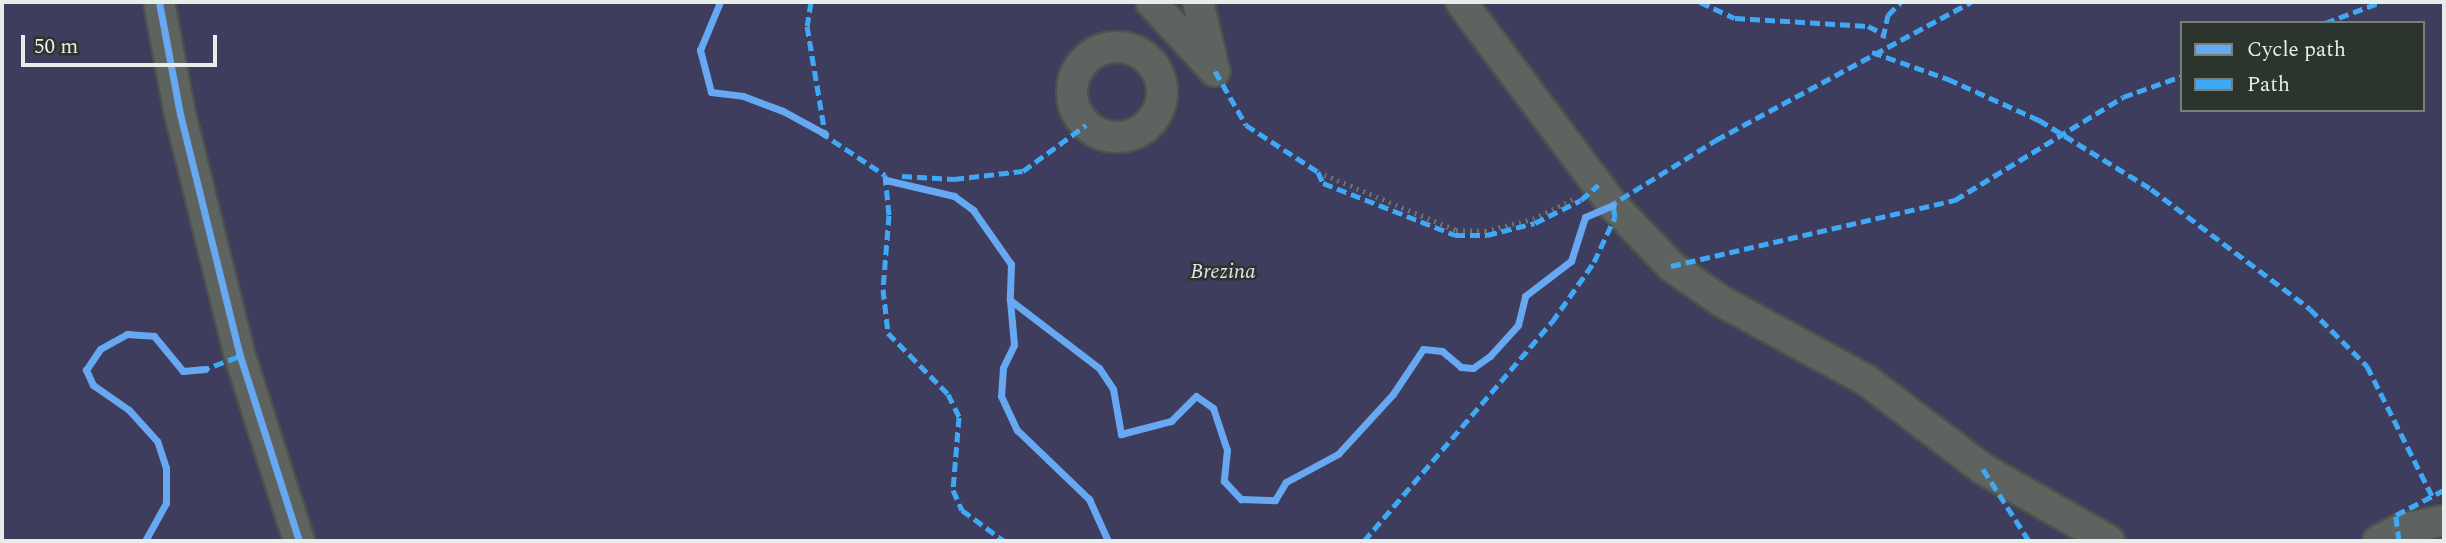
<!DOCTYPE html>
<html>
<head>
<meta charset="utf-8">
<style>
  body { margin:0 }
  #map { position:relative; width:2446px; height:543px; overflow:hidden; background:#2d332e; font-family:Spectral,serif }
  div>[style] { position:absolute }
  .green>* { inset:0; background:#3f3d5e }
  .path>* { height:4.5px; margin-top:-2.25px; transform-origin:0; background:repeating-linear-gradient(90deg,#6d706e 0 2px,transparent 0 7px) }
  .roads { filter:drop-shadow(2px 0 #4d514d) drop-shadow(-2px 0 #4d514d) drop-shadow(0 2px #4d514d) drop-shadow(0 -2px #4d514d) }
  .minor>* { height:30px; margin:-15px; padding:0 15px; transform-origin:15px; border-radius:15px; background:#5e635f }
  .minor>.ring { margin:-15px; padding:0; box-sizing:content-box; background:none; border:30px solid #5e635f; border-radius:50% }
  .quiet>* { height:5px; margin-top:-2.5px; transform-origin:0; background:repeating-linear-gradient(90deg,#3fa9f5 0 10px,transparent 0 15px) }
  .cycleway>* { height:7px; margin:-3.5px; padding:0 3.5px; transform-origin:3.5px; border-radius:3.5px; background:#66a8f1 }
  span { translate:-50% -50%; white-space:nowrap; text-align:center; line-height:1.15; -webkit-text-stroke:5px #2b352d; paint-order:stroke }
  .park-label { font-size:21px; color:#e2e2f2; font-style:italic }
  .frame { position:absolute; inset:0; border:4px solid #e7ede8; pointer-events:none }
  .legend { position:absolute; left:2180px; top:21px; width:245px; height:91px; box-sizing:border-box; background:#2b352d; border:2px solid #767f78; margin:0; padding:9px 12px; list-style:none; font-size:21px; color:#e7ede8 }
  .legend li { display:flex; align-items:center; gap:14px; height:35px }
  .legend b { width:35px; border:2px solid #767f78 }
  .scale { position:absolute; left:21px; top:35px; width:196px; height:32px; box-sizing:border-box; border:4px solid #e7ede8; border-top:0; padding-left:9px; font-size:21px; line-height:24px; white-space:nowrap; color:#e7ede8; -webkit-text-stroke:5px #2b352d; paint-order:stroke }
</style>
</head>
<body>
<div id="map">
  <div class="green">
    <i style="clip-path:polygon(evenodd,2px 2px,2444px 2px,2444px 541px,2px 541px,2px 2px,2182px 23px,2423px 23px,2423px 110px,2182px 110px,2182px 23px)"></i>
  </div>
  <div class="path">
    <i style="left:1318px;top:172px;width:150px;rotate:22.8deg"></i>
    <i style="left:1456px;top:230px;width:29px;rotate:2deg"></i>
    <i style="left:1485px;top:231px;width:49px;rotate:-14deg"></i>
    <i style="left:1533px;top:219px;width:47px;rotate:-26.6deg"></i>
  </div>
  <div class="roads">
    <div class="minor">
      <i style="left:159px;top:2px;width:114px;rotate:79.4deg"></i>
      <i style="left:180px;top:114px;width:249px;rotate:76.1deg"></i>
      <i style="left:240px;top:356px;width:194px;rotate:72.3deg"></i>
      <i style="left:1151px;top:2px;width:94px;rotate:47.2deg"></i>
      <i style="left:1198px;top:2px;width:69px;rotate:76.6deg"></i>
      <i style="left:1461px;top:2px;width:254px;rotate:53.2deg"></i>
      <i style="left:1613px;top:205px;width:84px;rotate:46.4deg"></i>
      <i style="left:1671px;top:266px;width:61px;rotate:35deg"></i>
      <i style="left:1721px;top:301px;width:165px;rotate:28.6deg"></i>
      <i style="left:1866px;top:380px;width:147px;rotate:37.3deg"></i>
      <i style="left:1983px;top:469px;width:145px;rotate:29.7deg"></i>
      <i class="ring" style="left:1072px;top:47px;width:60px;height:60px"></i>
      <i style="left:2378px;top:541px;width:24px;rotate:-28deg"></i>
      <i style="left:2399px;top:530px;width:43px;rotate:-12.1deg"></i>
    </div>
  </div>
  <div class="quiet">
    <i style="left:811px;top:2px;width:24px;rotate:99deg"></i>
    <i style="left:807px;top:26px;width:109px;rotate:80.5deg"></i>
    <i style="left:1700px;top:2px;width:38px;rotate:25deg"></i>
    <i style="left:1735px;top:18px;width:133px;rotate:3.4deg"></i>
    <i style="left:1868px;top:26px;width:16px;rotate:27deg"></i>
    <i style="left:2325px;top:23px;width:60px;rotate:-20.6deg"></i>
    <i style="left:1883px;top:38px;width:24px;rotate:-78deg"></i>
    <i style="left:1888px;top:15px;width:18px;rotate:-45deg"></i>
    <i style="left:1872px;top:52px;width:81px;rotate:19.6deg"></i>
    <i style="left:1948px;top:79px;width:100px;rotate:24.3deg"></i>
    <i style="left:2039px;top:120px;width:132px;rotate:31.6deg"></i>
    <i style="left:2151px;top:189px;width:199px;rotate:37deg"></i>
    <i style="left:2310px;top:309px;width:81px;rotate:45deg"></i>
    <i style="left:2367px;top:366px;width:148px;rotate:63.4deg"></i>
    <i style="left:1215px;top:71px;width:62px;rotate:60.1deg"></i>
    <i style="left:1246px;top:125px;width:86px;rotate:33.1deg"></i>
    <i style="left:1318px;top:172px;width:12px;rotate:66deg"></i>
    <i style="left:1323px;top:183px;width:142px;rotate:21.5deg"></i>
    <i style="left:1455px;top:235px;width:32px"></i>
    <i style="left:1487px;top:235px;width:49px;rotate:-14deg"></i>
    <i style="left:1535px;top:223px;width:51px;rotate:-26.6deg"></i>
    <i style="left:1581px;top:200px;width:23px;rotate:-41deg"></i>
    <i style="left:820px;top:132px;width:78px;rotate:33.5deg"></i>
    <i style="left:885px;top:175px;width:40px;rotate:84.3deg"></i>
    <i style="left:889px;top:215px;width:74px;rotate:94.6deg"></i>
    <i style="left:883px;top:289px;width:44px;rotate:83.5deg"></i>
    <i style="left:888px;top:333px;width:86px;rotate:45.5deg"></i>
    <i style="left:948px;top:394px;width:25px;rotate:64deg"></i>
    <i style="left:959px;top:417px;width:73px;rotate:94.7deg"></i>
    <i style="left:953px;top:490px;width:22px;rotate:66deg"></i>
    <i style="left:962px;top:510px;width:52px;rotate:36.4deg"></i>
    <i style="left:902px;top:176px;width:52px;rotate:3.3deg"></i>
    <i style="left:954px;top:179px;width:69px;rotate:-6.6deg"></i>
    <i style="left:1023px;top:171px;width:78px;rotate:-36.1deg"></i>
    <i style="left:1608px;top:207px;width:127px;rotate:-31.8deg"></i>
    <i style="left:1716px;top:140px;width:290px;rotate:-28.4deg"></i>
    <i style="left:1671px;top:266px;width:292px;rotate:-13.1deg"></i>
    <i style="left:1955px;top:200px;width:197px;rotate:-31.5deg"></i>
    <i style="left:2123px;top:97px;width:63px;rotate:-19.6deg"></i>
    <i style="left:200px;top:371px;width:43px;rotate:-20.6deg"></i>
    <i style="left:1983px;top:469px;width:85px;rotate:57.4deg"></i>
    <i style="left:1364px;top:541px;width:289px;rotate:-49.4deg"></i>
    <i style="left:1552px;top:322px;width:73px;rotate:-55deg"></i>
    <i style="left:1594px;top:262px;width:50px;rotate:-65deg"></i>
    <i style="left:1615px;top:217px;width:12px;rotate:-99deg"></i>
    <i style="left:2399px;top:541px;width:26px;rotate:-97deg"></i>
    <i style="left:2396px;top:515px;width:54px;rotate:-27.5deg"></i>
  </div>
  <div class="cycleway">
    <i style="left:159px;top:2px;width:114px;rotate:79.4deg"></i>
    <i style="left:180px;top:114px;width:249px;rotate:76.1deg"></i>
    <i style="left:240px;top:356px;width:194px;rotate:72.3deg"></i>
    <i style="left:720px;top:2px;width:52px;rotate:112.6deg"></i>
    <i style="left:700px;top:50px;width:43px;rotate:75.3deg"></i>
    <i style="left:711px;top:92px;width:32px;rotate:7deg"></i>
    <i style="left:743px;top:96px;width:43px;rotate:20.6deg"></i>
    <i style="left:783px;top:111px;width:48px;rotate:28.7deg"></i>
    <i style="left:886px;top:180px;width:70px;rotate:13.2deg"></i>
    <i style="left:954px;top:196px;width:24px;rotate:36deg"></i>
    <i style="left:973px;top:210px;width:66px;rotate:54.9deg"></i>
    <i style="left:1011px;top:264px;width:36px;rotate:92deg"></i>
    <i style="left:1010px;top:300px;width:112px;rotate:37.4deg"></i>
    <i style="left:1099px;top:368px;width:25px;rotate:56deg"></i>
    <i style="left:1113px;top:389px;width:46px;rotate:79.9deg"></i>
    <i style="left:1121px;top:434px;width:52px;rotate:-14.6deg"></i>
    <i style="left:1171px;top:421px;width:35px;rotate:-45deg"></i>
    <i style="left:1196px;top:396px;width:21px;rotate:35deg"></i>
    <i style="left:1213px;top:408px;width:44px;rotate:71.6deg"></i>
    <i style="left:1227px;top:450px;width:31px;rotate:96deg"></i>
    <i style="left:1224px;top:481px;width:25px;rotate:47deg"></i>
    <i style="left:1241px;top:499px;width:34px;rotate:2deg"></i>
    <i style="left:1275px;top:500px;width:21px;rotate:-59deg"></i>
    <i style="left:1286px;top:482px;width:59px;rotate:-28.3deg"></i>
    <i style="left:1338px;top:454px;width:81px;rotate:-47.5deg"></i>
    <i style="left:1393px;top:394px;width:54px;rotate:-56.3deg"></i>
    <i style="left:1423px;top:349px;width:19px;rotate:6deg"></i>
    <i style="left:1442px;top:351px;width:25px;rotate:40deg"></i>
    <i style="left:1461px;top:367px;width:12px;rotate:5deg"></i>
    <i style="left:1473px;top:368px;width:21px;rotate:-35deg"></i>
    <i style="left:1490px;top:356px;width:42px;rotate:-47.9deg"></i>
    <i style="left:1518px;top:325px;width:30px;rotate:-76deg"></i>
    <i style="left:1525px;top:296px;width:58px;rotate:-37.3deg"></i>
    <i style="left:1571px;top:261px;width:46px;rotate:-72.3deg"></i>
    <i style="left:1585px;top:217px;width:30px;rotate:-23deg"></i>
    <i style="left:1010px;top:300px;width:45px;rotate:84.9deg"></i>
    <i style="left:1014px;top:345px;width:25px;rotate:116deg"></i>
    <i style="left:1003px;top:368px;width:28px;rotate:94deg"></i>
    <i style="left:1001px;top:396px;width:38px;rotate:65deg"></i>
    <i style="left:1017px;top:430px;width:100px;rotate:43.8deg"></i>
    <i style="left:1089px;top:499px;width:46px;rotate:65.7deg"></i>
    <i style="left:145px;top:541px;width:43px;rotate:-61.1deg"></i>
    <i style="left:166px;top:503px;width:35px;rotate:-90deg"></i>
    <i style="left:166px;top:468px;width:28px;rotate:-108deg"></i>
    <i style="left:157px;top:441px;width:42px;rotate:-132.1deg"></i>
    <i style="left:129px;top:410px;width:44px;rotate:-145.2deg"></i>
    <i style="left:93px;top:385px;width:17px;rotate:-115deg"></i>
    <i style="left:86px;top:370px;width:25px;rotate:-56deg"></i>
    <i style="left:100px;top:349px;width:31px;rotate:-29deg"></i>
    <i style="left:127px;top:334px;width:27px;rotate:4deg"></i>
    <i style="left:154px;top:336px;width:45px;rotate:50.4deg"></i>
    <i style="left:183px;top:371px;width:22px;rotate:-5deg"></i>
  </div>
  <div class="park-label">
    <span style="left:1223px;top:272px">Brezina</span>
  </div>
  <div class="frame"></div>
  <ul class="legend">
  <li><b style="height:9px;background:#66a8f1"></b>Cycle path</li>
  <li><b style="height:9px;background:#3fa9f5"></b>Path</li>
  </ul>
  <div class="scale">50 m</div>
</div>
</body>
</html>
